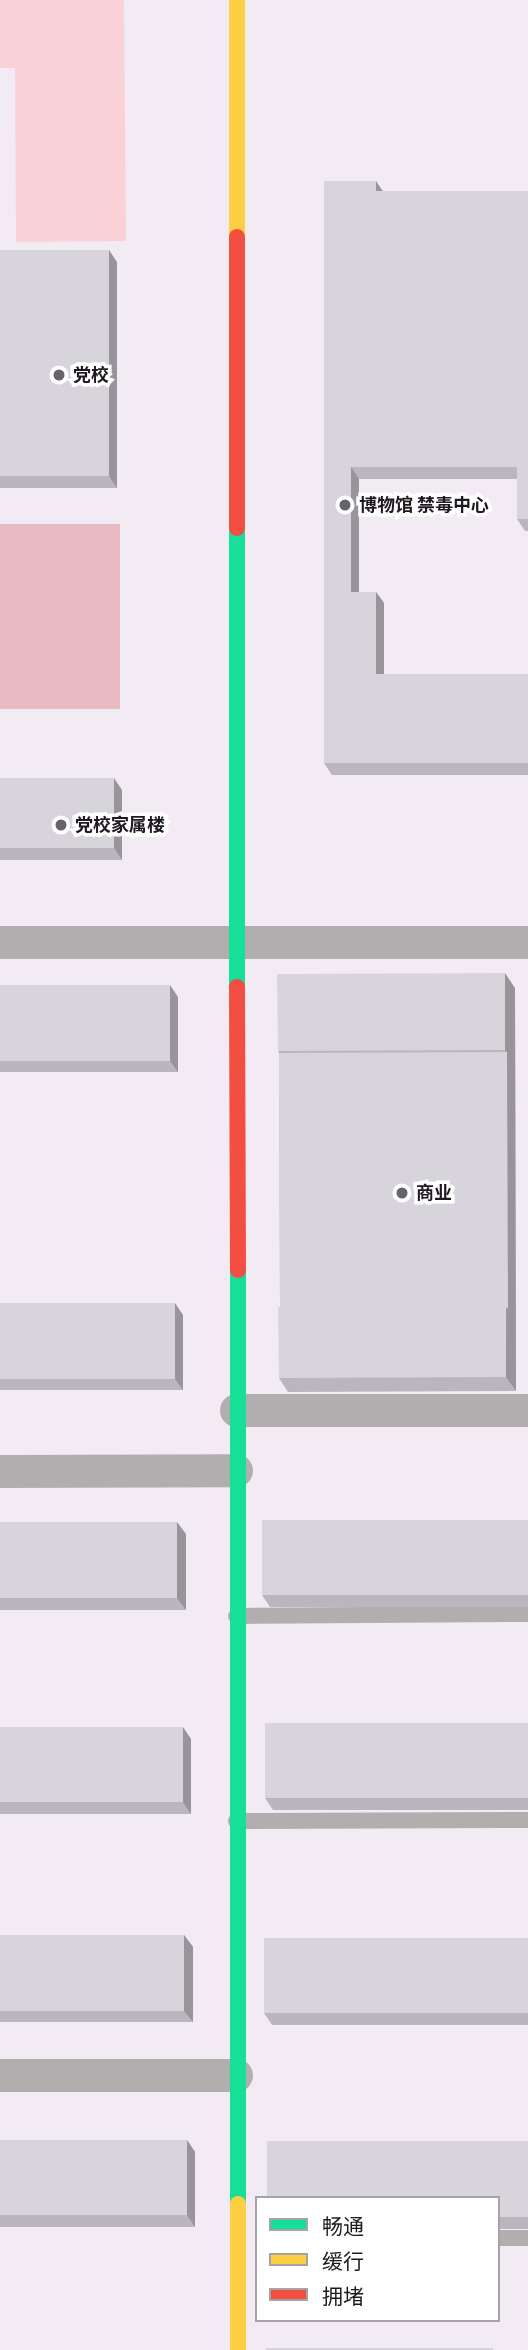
<!DOCTYPE html>
<html>
<head>
<meta charset="utf-8">
<style>
  body { margin:0 }
  #map { position:relative; width:528px; height:2350px; overflow:hidden; background:#f2ebf4; font-family:Signika,"Noto Sans SC",sans-serif }
  div>[style] { position:absolute }
  .green>* { inset:0; background:#f9d1d6 }
  .forest>* { inset:0; background:#e7bbc1 }
  .lane>* { height:16px; margin:-8px; padding:0 8px; transform-origin:8px; border-radius:8px; background:#b1aeb0 }
  .street>* { height:33px; margin:-16.5px; padding:0 16.5px; transform-origin:16.5px; border-radius:16.5px; background:#b1aeb0 }
  .fast>* { height:16px; margin:-8px; padding:0 8px; transform-origin:8px; border-radius:8px; background:#16e098 }
  .slow>* { height:16px; margin:-8px; padding:0 8px; transform-origin:8px; border-radius:8px; background:#ffcf43 }
  .jam>* { height:16px; margin:-8px; padding:0 8px; transform-origin:8px; border-radius:8px; background:#f24e42 }
  .wall>* { inset:0; background:#bab6bd }
  .shaded-wall>* { inset:0; background:#97949a }
  .building>* { inset:0; background:#d8d4dc }
  .dots>* { width:19px; height:19px; translate:-50% -50%; box-sizing:border-box; border:4px solid #fff; border-radius:50% }
  span { translate:-50% -50%; white-space:nowrap; text-align:center; line-height:1.15; -webkit-text-stroke:7px #fff; paint-order:stroke }
  .poi-label { font-size:18px; color:#1e191f; font-weight:700 }
  .left { translate:0 -50%; text-align:left }
  .legend { position:absolute; left:255px; top:2196px; width:245px; height:126px; box-sizing:border-box; background:#fff; border:2px solid #a5a3a5; margin:0; padding:9px 12px; list-style:none; font-size:21px; color:#1e191f }
  .legend li { display:flex; align-items:center; gap:14px; height:35px }
  .legend b { width:35px; border:2px solid #a5a3a5 }
</style>
</head>
<body>
<div id="map">
  <div class="green">
    <i style="clip-path:polygon(0 0,124px 0,126px 241px,16px 242px,15px 68px,0 68px)"></i>
  </div>
  <div class="forest">
    <i style="clip-path:polygon(0 524px,120px 524px,120px 709px,0 709px)"></i>
  </div>
  <div class="lane">
    <i style="left:236px;top:1616px;width:292px;rotate:-0.4deg"></i>
    <i style="left:236px;top:1821px;width:292px;rotate:-0.2deg"></i>
    <i style="left:498px;top:2238px;width:30px"></i>
  </div>
  <div class="street">
    <i style="left:0;top:942px;width:528px"></i>
    <i style="left:236px;top:1410px;width:292px"></i>
    <i style="left:0;top:1471px;width:236px;rotate:-0.2deg"></i>
    <i style="left:0;top:2075px;width:236px"></i>
  </div>
  <div class="fast">
    <i style="left:237px;top:528px;width:459px;rotate:90deg"></i>
    <i style="left:238px;top:1270px;width:934px;rotate:90deg"></i>
  </div>
  <div class="slow">
    <i style="left:237px;top:0;width:237px;rotate:90deg"></i>
    <i style="left:238px;top:2204px;width:146px;rotate:90deg"></i>
  </div>
  <div class="jam">
    <i style="left:237px;top:237px;width:291px;rotate:90deg"></i>
    <i style="left:237px;top:987px;width:283px;rotate:89.8deg"></i>
  </div>
  <div class="wall">
    <i style="clip-path:polygon(324px 181px,383px 191px,528px 191px,528px 531px,525px 531px,517px 519px,517px 479px,359px 479px,359px 592px,376px 592px,384px 603px,384px 674px,528px 674px,528px 775px,332px 775px,324px 763px)"></i>
    <i style="clip-path:polygon(0 250px,117px 262px,117px 488px,0 488px)"></i>
    <i style="clip-path:polygon(0 778px,122px 790px,122px 860px,0 860px)"></i>
    <i style="clip-path:polygon(0 985px,178px 997px,178px 1072px,0 1072px)"></i>
    <i style="clip-path:polygon(515px 988px,516px 1391px,288px 1392px,279px 1378px,280px 1307px,279px 1053px,278px 1051px)"></i>
    <i style="clip-path:polygon(0 1303px,183px 1315px,183px 1390px,0 1390px)"></i>
    <i style="clip-path:polygon(528px 1520px,528px 1607px,270px 1607px,262px 1595px)"></i>
    <i style="clip-path:polygon(0 1522px,186px 1534px,186px 1610px,0 1610px)"></i>
    <i style="clip-path:polygon(528px 1723px,528px 1810px,273px 1810px,265px 1798px)"></i>
    <i style="clip-path:polygon(0 1727px,191px 1739px,191px 1814px,0 1814px)"></i>
    <i style="clip-path:polygon(0 1935px,184px 1935px,193px 1947px,193px 2022px,0 2022px)"></i>
    <i style="clip-path:polygon(528px 1938px,528px 2025px,272px 2025px,264px 2013px)"></i>
    <i style="clip-path:polygon(0 2140px,187px 2140px,195px 2152px,195px 2227px,0 2227px)"></i>
    <i style="clip-path:polygon(528px 2141px,528px 2229px,498px 2229px,498px 2198px)"></i>
  </div>
  <div class="shaded-wall">
    <i style="clip-path:polygon(376px 181px,384px 193px,376px 191px)"></i>
    <i style="clip-path:polygon(109px 250px,117px 262px,117px 488px,109px 476px)"></i>
    <i style="clip-path:polygon(351px 467px,359px 479px,359px 603px,351px 592px)"></i>
    <i style="clip-path:polygon(376px 592px,384px 603px,384px 686px,376px 674px)"></i>
    <i style="clip-path:polygon(114px 778px,122px 790px,122px 860px,114px 848px)"></i>
    <i style="clip-path:polygon(505px 973px,515px 988px,516px 1391px,506px 1377px,507px 1052px,505px 1050px)"></i>
    <i style="clip-path:polygon(170px 985px,178px 997px,178px 1072px,170px 1061px)"></i>
    <i style="clip-path:polygon(175px 1303px,183px 1315px,183px 1390px,175px 1379px)"></i>
    <i style="clip-path:polygon(177px 1522px,186px 1534px,186px 1610px,177px 1598px)"></i>
    <i style="clip-path:polygon(183px 1727px,191px 1739px,191px 1814px,183px 1802px)"></i>
    <i style="clip-path:polygon(184px 1935px,193px 1947px,193px 2022px,184px 2011px)"></i>
    <i style="clip-path:polygon(187px 2140px,195px 2152px,195px 2227px,187px 2215px)"></i>
  </div>
  <div class="building">
    <i style="clip-path:polygon(324px 181px,376px 181px,376px 191px,528px 191px,528px 519px,517px 519px,517px 467px,351px 467px,351px 592px,376px 592px,376px 674px,528px 674px,528px 763px,324px 763px)"></i>
    <i style="clip-path:polygon(0 250px,109px 250px,109px 476px,0 476px)"></i>
    <i style="clip-path:polygon(0 778px,114px 778px,114px 848px,0 848px)"></i>
    <i style="clip-path:polygon(505px 973px,505px 1050px,278px 1051px,277px 974px)"></i>
    <i style="clip-path:polygon(0 985px,170px 985px,170px 1061px,0 1061px)"></i>
    <i style="clip-path:polygon(507px 1052px,508px 1309px,506px 1307px,280px 1307px,279px 1053px)"></i>
    <i style="clip-path:polygon(0 1303px,175px 1303px,175px 1379px,0 1379px)"></i>
    <i style="clip-path:polygon(278px 1307px,506px 1307px,506px 1377px,279px 1378px)"></i>
    <i style="clip-path:polygon(262px 1520px,528px 1520px,528px 1595px,262px 1595px)"></i>
    <i style="clip-path:polygon(0 1522px,177px 1522px,177px 1598px,0 1598px)"></i>
    <i style="clip-path:polygon(265px 1723px,528px 1723px,528px 1798px,265px 1798px)"></i>
    <i style="clip-path:polygon(0 1727px,183px 1727px,183px 1802px,0 1802px)"></i>
    <i style="clip-path:polygon(0 1935px,184px 1935px,184px 2011px,0 2011px)"></i>
    <i style="clip-path:polygon(264px 1938px,528px 1938px,528px 2013px,264px 2013px)"></i>
    <i style="clip-path:polygon(0 2140px,187px 2140px,187px 2215px,0 2215px)"></i>
    <i style="clip-path:polygon(267px 2141px,528px 2141px,528px 2217px,498px 2217px,498px 2198px,267px 2198px)"></i>
    <i style="clip-path:polygon(266px 2348px,493px 2348px,493px 2350px,266px 2350px)"></i>
  </div>
  <div class="dots">
    <i style="left:59px;top:375px;background:#68626a"></i>
    <i style="left:345px;top:505px;background:#68626a"></i>
    <i style="left:61px;top:825px;background:#68626a"></i>
    <i style="left:402px;top:1193px;background:#68626a"></i>
  </div>
  <div class="poi-label">
    <span class="left" style="left:73px;top:375px">党校</span>
    <span class="left" style="left:359px;top:505px">博物馆 禁毒中心</span>
    <span class="left" style="left:75px;top:825px">党校家属楼</span>
    <span class="left" style="left:416px;top:1193px">商业</span>
  </div>
  <ul class="legend">
  <li><b style="height:9px;background:#16e098"></b>畅通</li>
  <li><b style="height:9px;background:#ffcf43"></b>缓行</li>
  <li><b style="height:9px;background:#f24e42"></b>拥堵</li>
  </ul>
</div>
</body>
</html>
